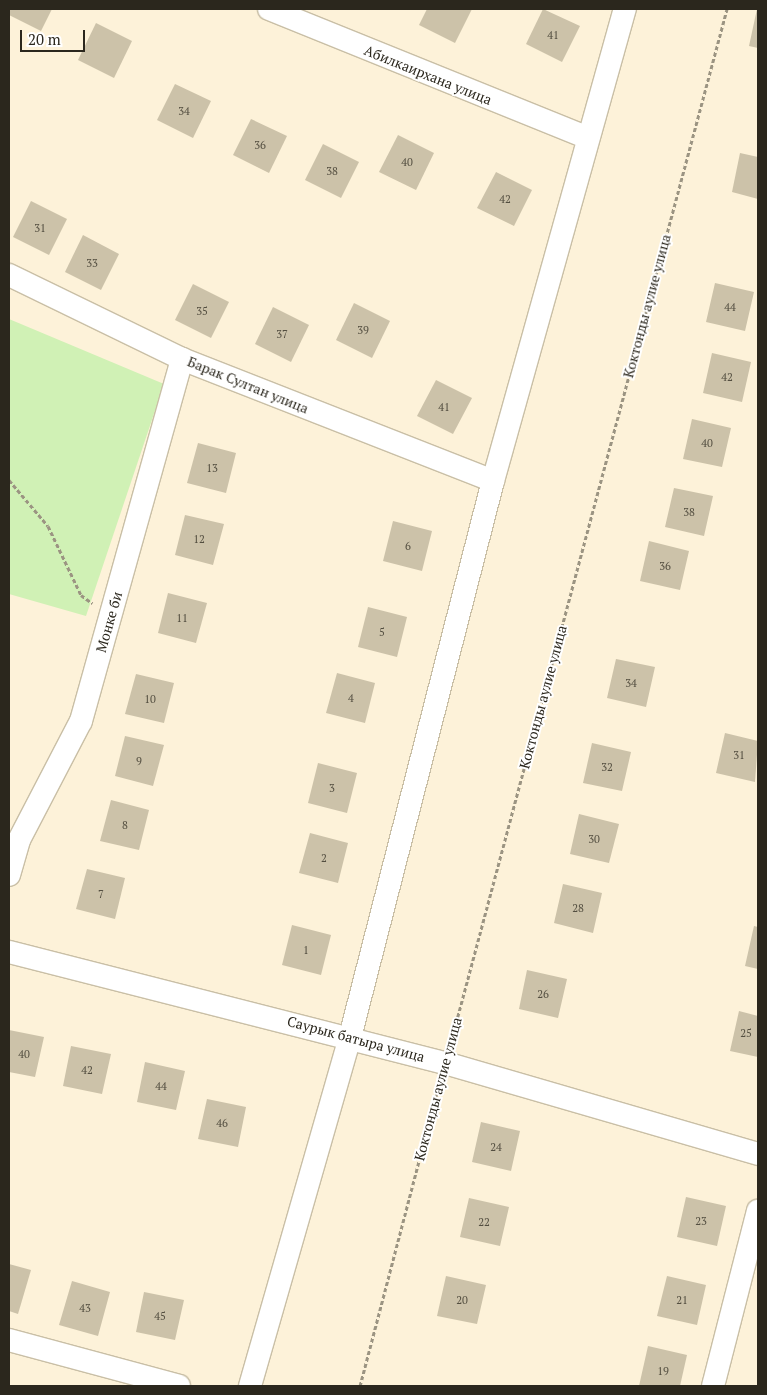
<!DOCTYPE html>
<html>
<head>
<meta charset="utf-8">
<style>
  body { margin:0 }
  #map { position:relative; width:767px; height:1395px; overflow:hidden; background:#fdf2d9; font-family:"PT Serif",serif }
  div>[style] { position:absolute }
  .green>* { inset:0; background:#d0f1b5 }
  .building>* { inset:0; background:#ccc2a9 }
  .path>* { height:3px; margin-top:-1.5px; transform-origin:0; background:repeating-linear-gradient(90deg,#9b9482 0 4px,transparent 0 6.5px) }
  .roads { filter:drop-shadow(1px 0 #c9bfa6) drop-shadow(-1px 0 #c9bfa6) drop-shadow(0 1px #c9bfa6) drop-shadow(0 -1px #c9bfa6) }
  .minor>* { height:22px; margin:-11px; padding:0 11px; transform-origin:11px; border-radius:11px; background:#fff }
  span { translate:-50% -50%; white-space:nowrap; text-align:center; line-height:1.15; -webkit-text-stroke:4px #fff; paint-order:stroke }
  .number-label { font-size:11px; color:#534e40 }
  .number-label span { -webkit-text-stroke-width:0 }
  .street-label { font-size:14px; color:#2b271d }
  .frame { position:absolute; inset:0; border:10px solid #2b271d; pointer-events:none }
  .scale { position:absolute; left:20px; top:30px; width:65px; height:22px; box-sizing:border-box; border:2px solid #2b271d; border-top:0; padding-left:6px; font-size:15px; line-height:18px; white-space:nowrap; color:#2b271d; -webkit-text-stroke:4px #fff; paint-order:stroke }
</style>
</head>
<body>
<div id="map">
  <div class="green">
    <i style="clip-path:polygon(9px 319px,164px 384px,86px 616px,9px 594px)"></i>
  </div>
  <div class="building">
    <i style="clip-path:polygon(9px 9px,52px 9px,41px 31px,9px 15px)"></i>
    <i style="clip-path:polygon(427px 9px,472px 9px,455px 43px,419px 25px)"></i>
    <i style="clip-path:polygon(543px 9px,580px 26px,562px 62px,526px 44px)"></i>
    <i style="clip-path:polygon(757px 9px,758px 9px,758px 48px,749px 46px)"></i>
    <i style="clip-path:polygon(96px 23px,132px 41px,114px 78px,78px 60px)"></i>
    <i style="clip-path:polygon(175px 84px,211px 101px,193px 138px,157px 120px)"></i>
    <i style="clip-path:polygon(251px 119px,287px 136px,269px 173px,233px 155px)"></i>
    <i style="clip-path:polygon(398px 135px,434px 153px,416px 190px,379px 172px)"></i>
    <i style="clip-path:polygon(323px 144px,359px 162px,341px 198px,305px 180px)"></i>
    <i style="clip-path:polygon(740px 153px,758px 157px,758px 199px,732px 192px)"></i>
    <i style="clip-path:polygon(496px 172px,532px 190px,514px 226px,477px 208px)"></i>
    <i style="clip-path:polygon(31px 201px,67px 219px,49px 255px,13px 237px)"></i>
    <i style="clip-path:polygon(83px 235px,119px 254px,101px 290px,65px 272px)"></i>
    <i style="clip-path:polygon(715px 283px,754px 292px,745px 331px,706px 322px)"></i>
    <i style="clip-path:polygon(193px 284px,229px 302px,211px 338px,175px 320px)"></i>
    <i style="clip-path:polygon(354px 303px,390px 321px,372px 358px,336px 340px)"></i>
    <i style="clip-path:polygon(273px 307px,309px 325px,291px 362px,255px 344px)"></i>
    <i style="clip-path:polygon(712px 353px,751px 362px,742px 402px,703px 393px)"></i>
    <i style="clip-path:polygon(436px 380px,472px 398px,453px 434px,417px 416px)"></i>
    <i style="clip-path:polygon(692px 419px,731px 428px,722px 467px,683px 459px)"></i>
    <i style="clip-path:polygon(198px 443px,236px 453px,226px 493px,187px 483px)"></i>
    <i style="clip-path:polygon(674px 488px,713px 496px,704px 536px,665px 527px)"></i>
    <i style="clip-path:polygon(185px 515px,224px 524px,213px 565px,175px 555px)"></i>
    <i style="clip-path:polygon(393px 521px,432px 531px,422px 571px,383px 561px)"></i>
    <i style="clip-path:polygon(649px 541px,689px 551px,680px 590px,640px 581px)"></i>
    <i style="clip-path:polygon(168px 593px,207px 603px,196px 643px,158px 633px)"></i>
    <i style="clip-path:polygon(368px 607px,407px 617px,397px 657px,358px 647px)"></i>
    <i style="clip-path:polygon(616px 659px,655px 667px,646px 707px,607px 698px)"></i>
    <i style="clip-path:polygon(337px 673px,375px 683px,365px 723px,326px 713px)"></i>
    <i style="clip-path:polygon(136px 674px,174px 683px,164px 723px,125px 714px)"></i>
    <i style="clip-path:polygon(725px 733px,758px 741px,755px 782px,716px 773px)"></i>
    <i style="clip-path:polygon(125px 736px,164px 745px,153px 786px,115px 776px)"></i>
    <i style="clip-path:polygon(592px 743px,631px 752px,622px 791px,583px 783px)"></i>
    <i style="clip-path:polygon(318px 763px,357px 773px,347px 813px,308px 803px)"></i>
    <i style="clip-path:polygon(111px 800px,149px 810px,139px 850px,100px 841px)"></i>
    <i style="clip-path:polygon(579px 814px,619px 824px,609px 863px,570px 854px)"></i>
    <i style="clip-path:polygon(310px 833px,348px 843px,338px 883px,299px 873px)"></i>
    <i style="clip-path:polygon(87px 869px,125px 878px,115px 919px,76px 909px)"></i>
    <i style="clip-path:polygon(563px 884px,602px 893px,593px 933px,554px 923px)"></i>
    <i style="clip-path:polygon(292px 925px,331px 935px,321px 975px,282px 965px)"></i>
    <i style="clip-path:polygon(754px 926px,758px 927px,758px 969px,745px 966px)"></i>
    <i style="clip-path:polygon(527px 970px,567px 979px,558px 1018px,519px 1009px)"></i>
    <i style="clip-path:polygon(739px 1011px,758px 1016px,758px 1057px,730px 1051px)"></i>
    <i style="clip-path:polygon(9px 1030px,44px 1037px,35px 1077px,9px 1072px)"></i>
    <i style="clip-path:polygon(71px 1046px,111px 1054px,102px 1094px,63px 1086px)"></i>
    <i style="clip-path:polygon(145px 1062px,185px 1071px,176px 1110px,137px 1102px)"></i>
    <i style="clip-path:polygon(207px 1099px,246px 1107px,238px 1147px,198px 1139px)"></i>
    <i style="clip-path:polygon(481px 1122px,520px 1131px,511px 1171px,472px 1162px)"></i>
    <i style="clip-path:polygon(686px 1197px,726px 1206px,717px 1246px,677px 1237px)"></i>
    <i style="clip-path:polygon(469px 1198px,509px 1207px,500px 1246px,460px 1237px)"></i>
    <i style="clip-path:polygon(9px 1264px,31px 1270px,18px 1314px,9px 1311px)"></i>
    <i style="clip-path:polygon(446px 1276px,486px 1285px,477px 1324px,437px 1316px)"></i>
    <i style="clip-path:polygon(667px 1276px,706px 1285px,697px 1325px,657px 1316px)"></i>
    <i style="clip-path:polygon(72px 1281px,110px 1292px,98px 1336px,59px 1325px)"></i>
    <i style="clip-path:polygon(144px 1292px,184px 1300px,175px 1340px,136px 1332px)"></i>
    <i style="clip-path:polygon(648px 1346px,687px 1355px,680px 1386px,639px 1386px)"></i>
  </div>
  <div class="path">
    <i style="left:9px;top:480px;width:60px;rotate:49.7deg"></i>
    <i style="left:48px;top:526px;width:76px;rotate:64.4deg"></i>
    <i style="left:81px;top:595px;width:14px;rotate:36deg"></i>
    <i style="left:451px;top:1042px;width:1069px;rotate:-75.04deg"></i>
    <i style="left:360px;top:1386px;width:311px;rotate:-75.3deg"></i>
  </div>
  <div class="roads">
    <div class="minor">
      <i style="left:269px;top:9px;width:344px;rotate:22deg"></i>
      <i style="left:9px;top:275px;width:192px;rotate:25.9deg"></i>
      <i style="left:182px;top:359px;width:334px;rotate:21.4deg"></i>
      <i style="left:9px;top:875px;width:36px;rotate:-74deg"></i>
      <i style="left:19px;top:840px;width:134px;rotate:-62.5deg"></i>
      <i style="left:81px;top:721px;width:376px;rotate:-74.4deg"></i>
      <i style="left:9px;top:952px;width:450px;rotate:14.3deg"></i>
      <i style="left:445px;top:1063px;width:326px;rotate:16.2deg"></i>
      <i style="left:9px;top:1340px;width:176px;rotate:15.1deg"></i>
      <i style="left:250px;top:1386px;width:363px;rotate:-74deg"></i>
      <i style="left:350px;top:1037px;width:574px;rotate:-75.58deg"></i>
      <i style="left:493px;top:481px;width:490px;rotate:-74.4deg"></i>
      <i style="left:713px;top:1386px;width:181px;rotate:-75.6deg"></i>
    </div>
  </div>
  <div class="number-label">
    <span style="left:553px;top:35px">41</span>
    <span style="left:184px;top:111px">34</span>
    <span style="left:260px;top:145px">36</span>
    <span style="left:407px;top:162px">40</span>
    <span style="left:332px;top:171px">38</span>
    <span style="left:505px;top:199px">42</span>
    <span style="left:40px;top:228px">31</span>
    <span style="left:92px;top:263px">33</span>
    <span style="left:730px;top:307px">44</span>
    <span style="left:202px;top:311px">35</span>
    <span style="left:363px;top:330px">39</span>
    <span style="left:282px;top:334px">37</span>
    <span style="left:727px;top:377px">42</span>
    <span style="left:444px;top:407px">41</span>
    <span style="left:707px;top:443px">40</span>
    <span style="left:212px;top:468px">13</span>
    <span style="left:689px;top:512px">38</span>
    <span style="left:199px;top:539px">12</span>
    <span style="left:408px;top:546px">6</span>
    <span style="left:665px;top:566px">36</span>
    <span style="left:182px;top:618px">11</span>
    <span style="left:382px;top:632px">5</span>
    <span style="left:631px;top:683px">34</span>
    <span style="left:351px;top:698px">4</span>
    <span style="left:150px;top:699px">10</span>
    <span style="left:739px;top:755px">31</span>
    <span style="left:139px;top:761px">9</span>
    <span style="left:607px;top:767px">32</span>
    <span style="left:332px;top:788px">3</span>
    <span style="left:125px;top:825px">8</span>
    <span style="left:594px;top:839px">30</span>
    <span style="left:324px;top:858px">2</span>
    <span style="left:101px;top:894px">7</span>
    <span style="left:578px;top:908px">28</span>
    <span style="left:306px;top:950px">1</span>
    <span style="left:543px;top:994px">26</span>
    <span style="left:746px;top:1033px">25</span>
    <span style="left:24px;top:1054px">40</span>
    <span style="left:87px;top:1070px">42</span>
    <span style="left:161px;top:1086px">44</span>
    <span style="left:222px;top:1123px">46</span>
    <span style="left:496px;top:1147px">24</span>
    <span style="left:701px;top:1221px">23</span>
    <span style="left:484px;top:1222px">22</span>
    <span style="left:462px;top:1300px">20</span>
    <span style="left:682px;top:1300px">21</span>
    <span style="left:85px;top:1308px">43</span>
    <span style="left:160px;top:1316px">45</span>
    <span style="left:663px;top:1371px">19</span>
  </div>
  <div class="street-label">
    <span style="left:428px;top:75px;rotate:22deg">Абилкаирхана улица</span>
    <span style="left:647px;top:306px;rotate:-75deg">Коктонды аулие улица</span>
    <span style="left:248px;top:385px;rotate:22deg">Барак Султан улица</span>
    <span style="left:109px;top:622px;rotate:-74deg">Монке би</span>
    <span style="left:543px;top:697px;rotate:-75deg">Коктонды аулие улица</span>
    <span style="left:356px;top:1039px;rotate:15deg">Саурык батыра улица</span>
    <span style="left:438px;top:1089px;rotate:-75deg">Коктонды аулие улица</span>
  </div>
  <div class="frame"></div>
  <div class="scale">20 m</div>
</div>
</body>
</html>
